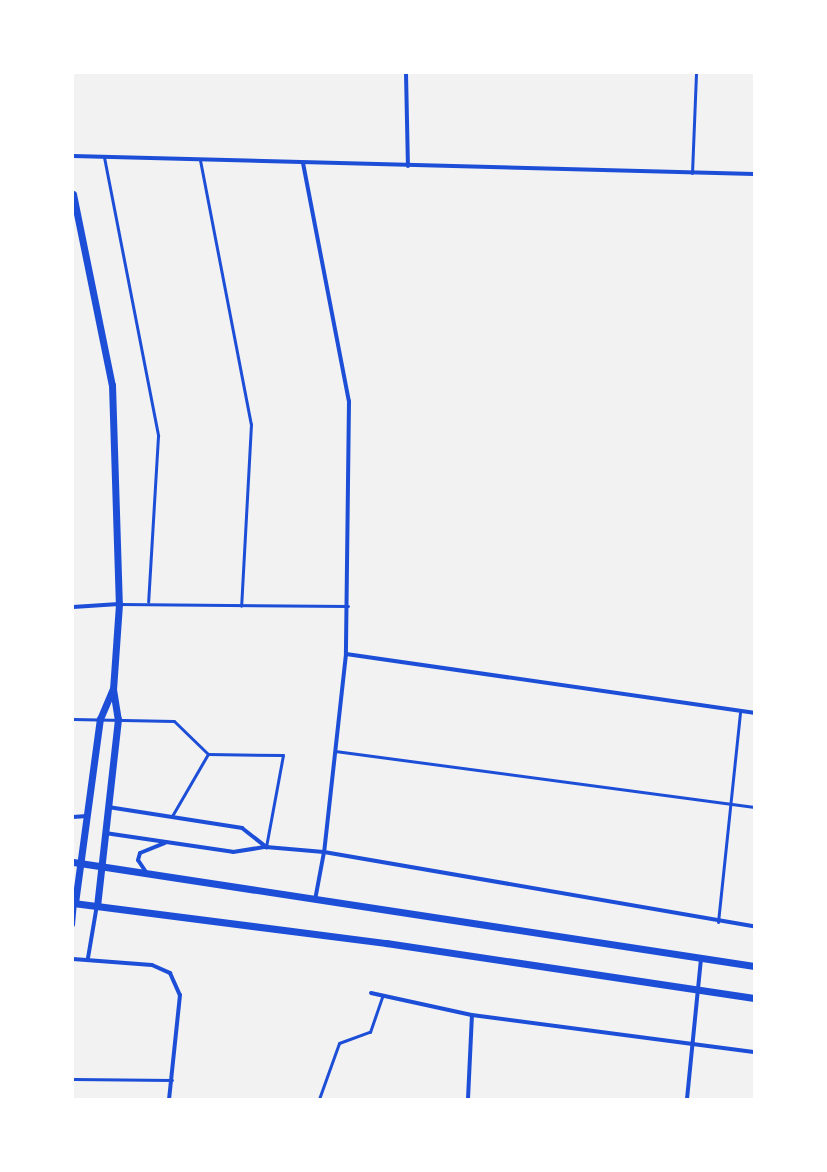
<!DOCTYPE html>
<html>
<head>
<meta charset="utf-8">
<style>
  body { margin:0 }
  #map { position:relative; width:827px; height:1172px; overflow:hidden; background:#f2f2f2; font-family:"Fira Sans Condensed",sans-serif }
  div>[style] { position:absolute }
  .service>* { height:3px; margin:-1.5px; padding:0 1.5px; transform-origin:1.5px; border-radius:1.5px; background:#1d4ed8 }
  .minor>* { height:4px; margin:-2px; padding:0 2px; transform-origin:2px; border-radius:2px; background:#1d4ed8 }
  .tertiary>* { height:7px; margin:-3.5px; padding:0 3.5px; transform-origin:3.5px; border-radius:3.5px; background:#1d4ed8 }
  span { translate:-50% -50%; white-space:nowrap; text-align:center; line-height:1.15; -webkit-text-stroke:3.5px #fff; paint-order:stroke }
  .frame { position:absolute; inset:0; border:74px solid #fff; pointer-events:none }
</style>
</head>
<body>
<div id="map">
  <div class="service">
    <i style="left:104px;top:157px;width:284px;rotate:79deg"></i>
    <i style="left:158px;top:436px;width:166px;rotate:93.4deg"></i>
    <i style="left:200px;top:160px;width:269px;rotate:79.1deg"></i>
    <i style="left:251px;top:424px;width:182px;rotate:93.1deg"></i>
    <i style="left:692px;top:173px;width:100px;rotate:-87.7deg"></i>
    <i style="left:120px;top:604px;width:228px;rotate:0.5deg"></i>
    <i style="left:73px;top:719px;width:101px;rotate:1.1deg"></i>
    <i style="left:174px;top:721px;width:47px;rotate:44.1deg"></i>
    <i style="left:208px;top:754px;width:75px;rotate:0.8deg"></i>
    <i style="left:283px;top:755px;width:94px;rotate:100.5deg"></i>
    <i style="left:335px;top:751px;width:423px;rotate:7.6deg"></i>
    <i style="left:172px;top:816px;width:72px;rotate:-59.9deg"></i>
    <i style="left:718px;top:922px;width:212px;rotate:-84deg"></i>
    <i style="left:73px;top:1079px;width:99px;rotate:0.6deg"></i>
    <i style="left:319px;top:1099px;width:59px;rotate:-70.3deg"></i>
    <i style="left:339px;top:1043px;width:33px;rotate:-20deg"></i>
    <i style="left:370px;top:1032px;width:39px;rotate:-71deg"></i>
  </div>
  <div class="minor">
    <i style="left:406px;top:73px;width:93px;rotate:88.8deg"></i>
    <i style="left:73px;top:156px;width:681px;rotate:1.51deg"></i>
    <i style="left:303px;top:163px;width:242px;rotate:79.1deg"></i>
    <i style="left:349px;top:401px;width:253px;rotate:90.7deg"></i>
    <i style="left:346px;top:654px;width:199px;rotate:96.3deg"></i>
    <i style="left:324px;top:852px;width:49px;rotate:100.6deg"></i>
    <i style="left:73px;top:607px;width:46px;rotate:-3.7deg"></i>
    <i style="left:346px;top:654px;width:412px;rotate:8.2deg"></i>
    <i style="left:108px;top:807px;width:136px;rotate:8.9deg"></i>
    <i style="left:242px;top:828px;width:31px;rotate:38deg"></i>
    <i style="left:266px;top:847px;width:58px;rotate:4.9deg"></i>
    <i style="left:324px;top:852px;width:436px;rotate:9.8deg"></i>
    <i style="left:73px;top:817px;width:14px;rotate:-4deg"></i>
    <i style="left:105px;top:833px;width:129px;rotate:8.4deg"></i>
    <i style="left:233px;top:852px;width:33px;rotate:-9deg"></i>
    <i style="left:146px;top:872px;width:14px;rotate:-124deg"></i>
    <i style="left:138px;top:860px;width:7px;rotate:-74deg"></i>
    <i style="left:140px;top:853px;width:27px;rotate:-22deg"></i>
    <i style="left:73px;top:925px;width:22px;rotate:-85deg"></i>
    <i style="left:88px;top:958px;width:54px;rotate:-80.4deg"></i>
    <i style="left:73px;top:959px;width:79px;rotate:4.3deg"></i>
    <i style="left:152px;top:965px;width:20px;rotate:24deg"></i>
    <i style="left:170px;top:973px;width:24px;rotate:66deg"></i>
    <i style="left:180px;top:995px;width:105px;rotate:96deg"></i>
    <i style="left:371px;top:993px;width:103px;rotate:12.3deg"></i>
    <i style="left:472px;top:1015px;width:284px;rotate:7.5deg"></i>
    <i style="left:468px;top:1099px;width:84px;rotate:-87.3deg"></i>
    <i style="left:687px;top:1099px;width:142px;rotate:-84.3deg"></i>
  </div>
  <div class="tertiary">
    <i style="left:73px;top:194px;width:195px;rotate:78.5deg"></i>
    <i style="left:112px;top:385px;width:219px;rotate:88.2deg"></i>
    <i style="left:119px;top:604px;width:85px;rotate:94deg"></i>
    <i style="left:113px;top:689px;width:30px;rotate:81deg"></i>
    <i style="left:118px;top:719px;width:187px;rotate:96.4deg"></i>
    <i style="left:73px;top:862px;width:689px;rotate:8.68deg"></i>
    <i style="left:73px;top:903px;width:316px;rotate:7.3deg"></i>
    <i style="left:386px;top:943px;width:372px;rotate:8.5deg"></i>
    <i style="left:75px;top:903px;width:186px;rotate:-82.3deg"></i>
    <i style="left:100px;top:719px;width:33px;rotate:-67deg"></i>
  </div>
  <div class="frame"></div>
</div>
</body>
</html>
